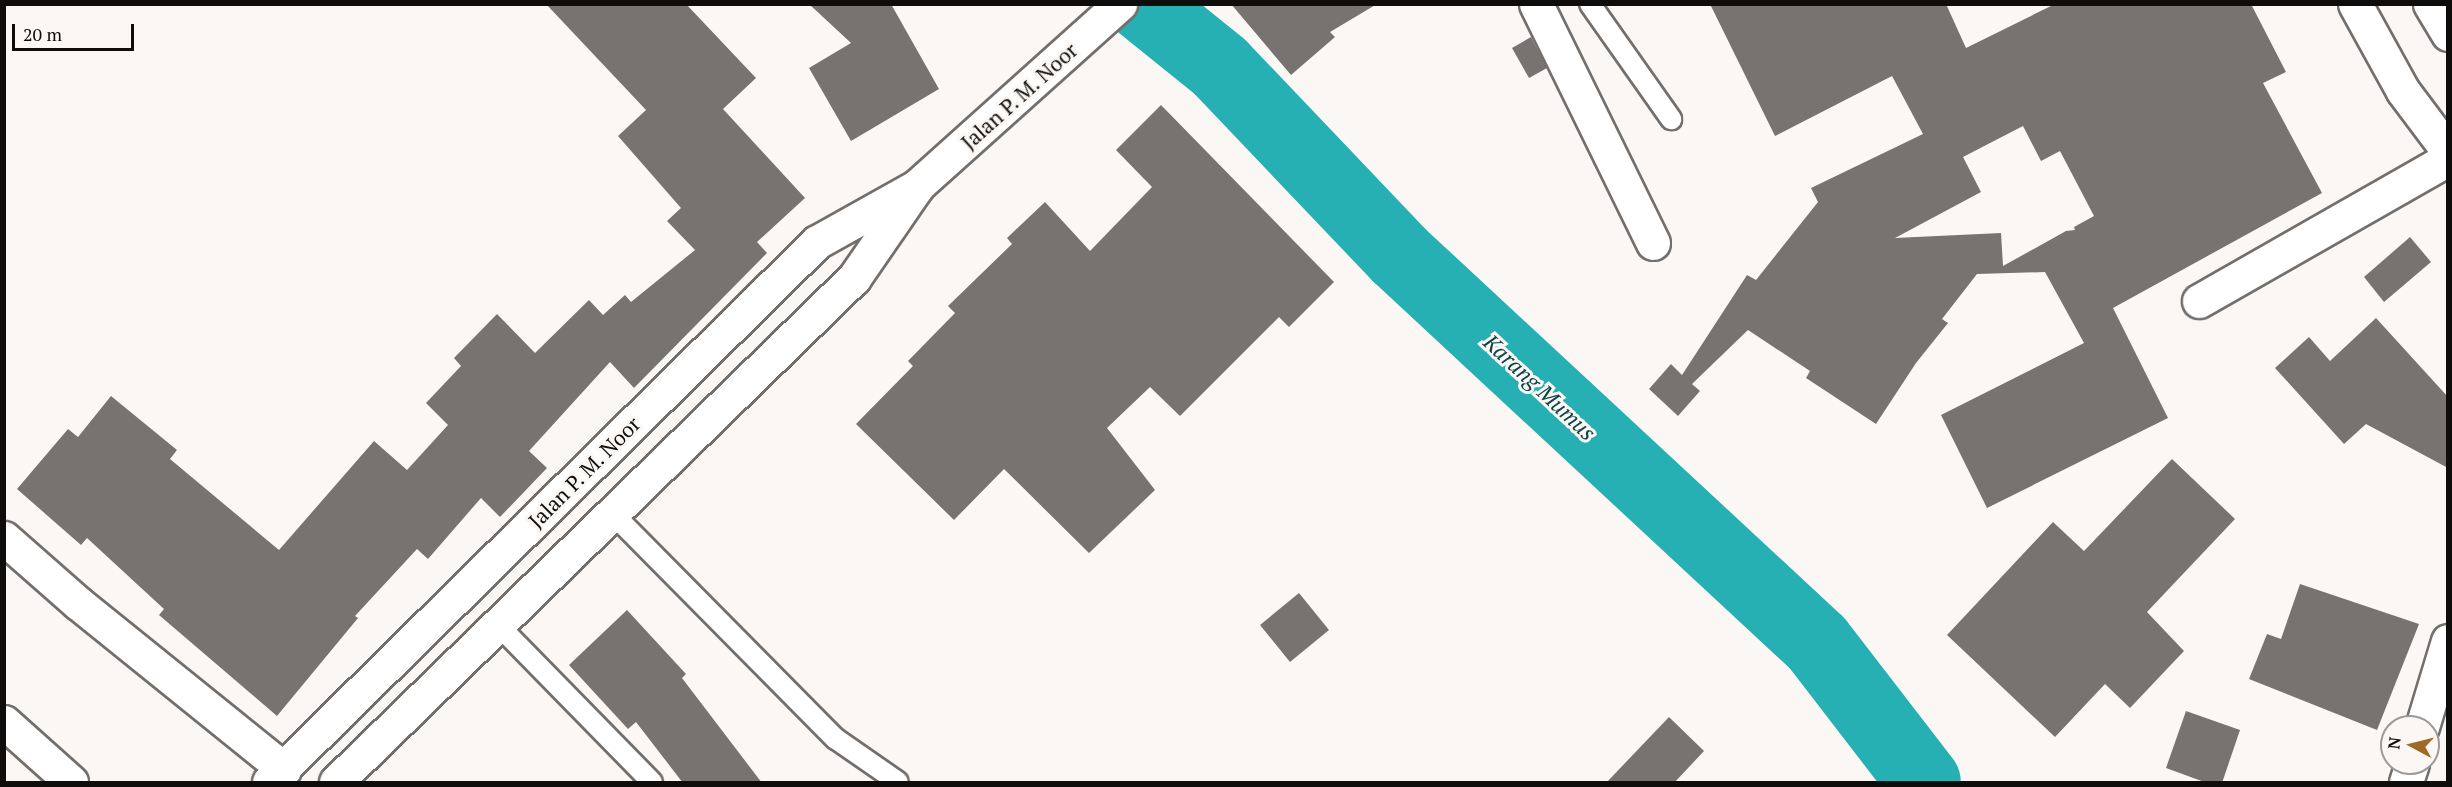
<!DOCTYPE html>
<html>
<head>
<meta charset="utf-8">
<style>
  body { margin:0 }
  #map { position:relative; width:2452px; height:787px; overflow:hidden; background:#fbf7f4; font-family:"PT Serif",serif }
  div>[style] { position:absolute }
  .river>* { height:74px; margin:-37px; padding:0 37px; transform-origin:37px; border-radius:37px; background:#26b0b3 }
  .building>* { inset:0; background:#777371 }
  .roads { filter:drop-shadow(2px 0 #726f6c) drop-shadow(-2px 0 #726f6c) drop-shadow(0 2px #726f6c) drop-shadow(0 -2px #726f6c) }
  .service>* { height:20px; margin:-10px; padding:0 10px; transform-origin:10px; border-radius:10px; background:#fff }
  .minor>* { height:33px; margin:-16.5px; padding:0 16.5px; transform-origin:16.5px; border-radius:16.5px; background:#fff }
  .primary>* { height:33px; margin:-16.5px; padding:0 16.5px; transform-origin:16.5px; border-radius:16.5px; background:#fff }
  .trunk>* { height:33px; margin:-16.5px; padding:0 16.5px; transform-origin:16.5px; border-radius:16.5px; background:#fff }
  span { translate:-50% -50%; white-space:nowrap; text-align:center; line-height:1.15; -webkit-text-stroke:6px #fbf7f4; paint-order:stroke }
  .street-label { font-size:21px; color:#0e0d0c }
  .water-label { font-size:22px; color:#0b4546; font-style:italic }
  .frame { position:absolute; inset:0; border:6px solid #0e0d0c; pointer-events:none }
  .north { position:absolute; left:2380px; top:715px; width:60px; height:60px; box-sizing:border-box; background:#fbf7f4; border:2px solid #9c9997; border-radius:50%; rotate:277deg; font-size:16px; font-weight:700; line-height:24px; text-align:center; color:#0e0d0c }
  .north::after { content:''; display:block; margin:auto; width:21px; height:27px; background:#a06825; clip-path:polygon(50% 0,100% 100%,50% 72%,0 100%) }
  .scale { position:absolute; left:12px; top:24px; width:122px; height:27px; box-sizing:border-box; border:3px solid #0e0d0c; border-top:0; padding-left:8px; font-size:18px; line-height:21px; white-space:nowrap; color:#0e0d0c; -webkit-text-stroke:4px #fbf7f4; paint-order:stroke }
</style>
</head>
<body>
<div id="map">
  <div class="river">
    <i style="left:1142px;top:4px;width:100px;rotate:38.9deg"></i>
    <i style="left:1220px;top:67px;width:260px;rotate:46.4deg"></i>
    <i style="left:1399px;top:255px;width:570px;rotate:42.87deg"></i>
    <i style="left:1817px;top:643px;width:175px;rotate:52.4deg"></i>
  </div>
  <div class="building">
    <i style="clip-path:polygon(546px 4px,686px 4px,756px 78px,723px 109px,805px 198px,757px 242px,767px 253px,634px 388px,610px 362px,529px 451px,547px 468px,500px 517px,481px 498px,428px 559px,417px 549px,355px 616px,358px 618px,277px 716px,159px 615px,164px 609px,87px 538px,81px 545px,17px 489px,68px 429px,78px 437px,111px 396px,177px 450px,170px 459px,279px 550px,374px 441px,407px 470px,448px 425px,426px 403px,461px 366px,454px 358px,497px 314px,535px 353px,589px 300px,603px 315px,625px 295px,631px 302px,695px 250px,667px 221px,681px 208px,618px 136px,646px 110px)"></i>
    <i style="clip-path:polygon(809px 4px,891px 4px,939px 89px,851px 141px,809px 68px,851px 43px)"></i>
    <i style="clip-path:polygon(1231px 4px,1377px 4px,1330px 32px,1335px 37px,1291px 75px)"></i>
    <i style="clip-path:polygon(evenodd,1710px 4px,1946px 4px,1966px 48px,2055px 4px,2251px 4px,2286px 72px,2263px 83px,2322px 193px,2113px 308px,2168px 418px,1987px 508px,1941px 415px,2084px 343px,2045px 272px,1977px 274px,1942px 319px,1948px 323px,1916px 363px,1876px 424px,1806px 378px,1810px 371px,1748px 330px,1692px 384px,1700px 391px,1678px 416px,1649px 389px,1671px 364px,1682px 375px,1747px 275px,1756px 280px,1818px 202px,1811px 188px,1923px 134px,1892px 76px,1775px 136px,1710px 4px,2023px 126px,2041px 161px,2060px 151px,2094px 216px,2074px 227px,2075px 230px,2066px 231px,2003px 266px,2001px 233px,1895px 238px,1981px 192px,1963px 157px,2023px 126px)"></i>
    <i style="clip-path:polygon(1531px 37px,1547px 68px,1529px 78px,1512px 48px)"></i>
    <i style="clip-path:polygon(1161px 105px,1334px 282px,1289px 327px,1279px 317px,1180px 416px,1150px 387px,1107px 428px,1155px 490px,1089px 553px,1004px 469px,954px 520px,856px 424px,913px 366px,908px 361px,955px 313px,948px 306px,1012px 244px,1007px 238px,1045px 202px,1090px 251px,1152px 187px,1116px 150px)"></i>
    <i style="clip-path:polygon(2410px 237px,2431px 262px,2384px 302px,2364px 277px)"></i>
    <i style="clip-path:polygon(2376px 318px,2448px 397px,2448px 468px,2366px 424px,2344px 444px,2275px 368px,2309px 337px,2330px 361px)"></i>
    <i style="clip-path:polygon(2172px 459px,2235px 519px,2147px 612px,2184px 651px,2130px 708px,2105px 684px,2055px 737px,1947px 635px,2053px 522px,2084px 551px)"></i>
    <i style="clip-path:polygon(2300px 584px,2419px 624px,2377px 730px,2249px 679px,2267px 634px,2281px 639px)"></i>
    <i style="clip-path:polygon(1299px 593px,1329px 630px,1290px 662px,1260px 625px)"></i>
    <i style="clip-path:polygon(627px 610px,686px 674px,682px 678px,762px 783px,683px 783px,636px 722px,628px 729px,569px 665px)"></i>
    <i style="clip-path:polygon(2186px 711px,2240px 730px,2222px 783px,2207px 783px,2166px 768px)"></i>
    <i style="clip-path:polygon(1669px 717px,1704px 751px,1674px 783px,1606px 783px)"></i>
  </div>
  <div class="roads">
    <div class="service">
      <i style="left:1590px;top:4px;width:141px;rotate:54.8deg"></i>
      <i style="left:612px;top:513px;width:318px;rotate:45.3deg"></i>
      <i style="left:836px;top:739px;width:75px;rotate:34.7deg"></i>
      <i style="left:498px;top:625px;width:220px;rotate:45.6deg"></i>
    </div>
    <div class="minor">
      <i style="left:1536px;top:4px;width:266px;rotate:63.9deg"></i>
      <i style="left:2199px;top:301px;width:287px;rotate:-29.7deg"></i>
      <i style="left:4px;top:538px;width:98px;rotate:41.3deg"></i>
      <i style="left:78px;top:603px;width:265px;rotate:38.9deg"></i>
      <i style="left:4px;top:722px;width:90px;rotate:41.8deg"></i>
      <i style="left:2422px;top:727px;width:90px;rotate:-73.2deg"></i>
      <i style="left:2406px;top:782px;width:20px;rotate:-72deg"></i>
    </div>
    <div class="primary">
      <i style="left:2355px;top:4px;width:99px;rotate:61.1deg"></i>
      <i style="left:2403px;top:91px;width:75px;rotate:53.1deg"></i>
      <i style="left:2430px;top:4px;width:35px;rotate:59deg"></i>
    </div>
    <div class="trunk">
      <i style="left:269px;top:782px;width:769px;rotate:-44.58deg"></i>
      <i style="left:817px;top:242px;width:115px;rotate:-29.2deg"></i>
      <i style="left:917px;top:186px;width:273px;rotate:-41.9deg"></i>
      <i style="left:336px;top:782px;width:723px;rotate:-44.22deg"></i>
      <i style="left:854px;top:278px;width:109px;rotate:-55.4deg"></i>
    </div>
  </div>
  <div class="street-label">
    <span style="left:1019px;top:96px;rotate:-42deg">Jalan P. M. Noor</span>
    <span style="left:584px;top:472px;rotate:-45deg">Jalan P. M. Noor</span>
  </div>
  <div class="water-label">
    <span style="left:1540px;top:387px;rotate:43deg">Karang Mumus</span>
  </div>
  <div class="frame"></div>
  <div class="north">N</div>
  <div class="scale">20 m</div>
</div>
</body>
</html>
